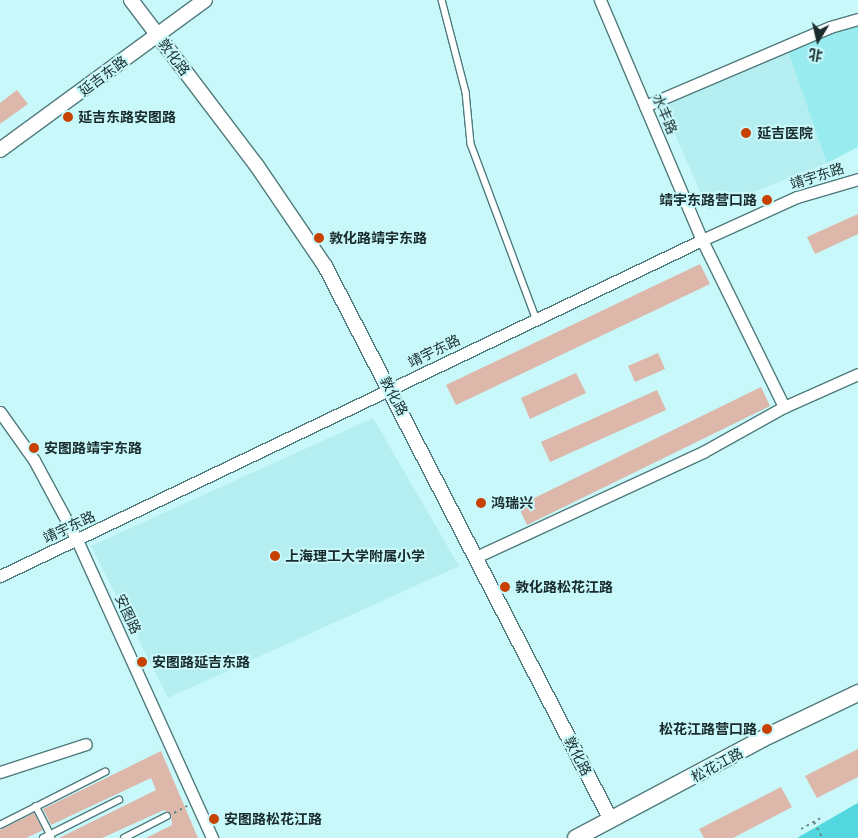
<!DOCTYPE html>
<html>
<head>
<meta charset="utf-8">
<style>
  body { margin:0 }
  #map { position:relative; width:858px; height:838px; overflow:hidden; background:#c8f8fa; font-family:Mulish,"Noto Sans SC",sans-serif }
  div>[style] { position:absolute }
  .built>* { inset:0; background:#b4eef0 }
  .green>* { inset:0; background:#98ebee }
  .water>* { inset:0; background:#51d7dd }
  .building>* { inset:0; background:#ddb7aa }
  .path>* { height:2px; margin-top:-1px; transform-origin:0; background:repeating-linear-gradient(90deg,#688789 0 2.5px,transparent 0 6.5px) }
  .roads { filter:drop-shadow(1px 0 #507b7d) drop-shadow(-1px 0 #507b7d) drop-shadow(0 1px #507b7d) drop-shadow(0 -1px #507b7d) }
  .service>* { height:5.5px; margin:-2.75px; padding:0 2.75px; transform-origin:2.75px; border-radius:2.75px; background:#fff }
  .minor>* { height:11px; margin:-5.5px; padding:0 5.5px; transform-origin:5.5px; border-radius:5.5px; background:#fff }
  .tertiary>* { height:14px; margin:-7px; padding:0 7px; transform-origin:7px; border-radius:7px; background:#fff }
  .secondary>* { height:16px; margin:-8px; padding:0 8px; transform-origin:8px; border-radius:8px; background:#fff }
  .dots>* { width:14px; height:14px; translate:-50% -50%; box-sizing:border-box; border:2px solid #c8f8fa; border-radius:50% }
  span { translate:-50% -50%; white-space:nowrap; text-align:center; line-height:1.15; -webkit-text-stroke:4px #c8f8fa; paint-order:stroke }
  .street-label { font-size:14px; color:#192b2c }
  .poi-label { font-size:14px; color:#192b2c; font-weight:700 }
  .left { translate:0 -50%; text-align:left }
  .right { translate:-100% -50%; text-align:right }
  .north { position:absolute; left:793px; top:15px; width:50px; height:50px; -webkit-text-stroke:4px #c8f8fa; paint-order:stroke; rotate:189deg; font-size:14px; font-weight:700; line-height:20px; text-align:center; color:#192b2c }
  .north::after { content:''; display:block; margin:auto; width:18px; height:22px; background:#192b2c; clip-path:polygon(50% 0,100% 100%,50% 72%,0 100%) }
</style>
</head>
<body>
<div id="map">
  <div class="built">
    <i style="clip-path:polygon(788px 51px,827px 163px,708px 210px,661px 102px)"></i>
    <i style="clip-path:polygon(373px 418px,459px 566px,168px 698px,91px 546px)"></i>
  </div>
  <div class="green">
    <i style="clip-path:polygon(858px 18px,858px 147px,827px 163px,788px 51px,815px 35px)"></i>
  </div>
  <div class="water">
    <i style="clip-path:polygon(858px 803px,858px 838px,797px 838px,856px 804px)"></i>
  </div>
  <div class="building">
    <i style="clip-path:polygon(17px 90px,28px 104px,0 124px,0 103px)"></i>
    <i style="clip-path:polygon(858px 214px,858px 234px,815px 254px,807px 237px)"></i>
    <i style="clip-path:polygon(700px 264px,710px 284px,456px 405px,446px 385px)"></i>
    <i style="clip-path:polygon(658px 353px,665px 369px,635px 382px,628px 366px)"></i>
    <i style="clip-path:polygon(576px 373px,586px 393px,530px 419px,521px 398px)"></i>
    <i style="clip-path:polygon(761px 387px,770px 406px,527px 525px,518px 506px)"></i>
    <i style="clip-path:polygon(657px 390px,666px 410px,550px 462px,541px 442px)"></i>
    <i style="clip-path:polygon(858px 749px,858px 777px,817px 798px,805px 776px)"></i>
    <i style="clip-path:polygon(161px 751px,198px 838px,146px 838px,172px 825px,171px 814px,164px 810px,102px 838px,59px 838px,156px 790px,151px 778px,51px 825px,43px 809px)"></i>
    <i style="clip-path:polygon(781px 787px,792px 807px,733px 838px,704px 838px,699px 829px)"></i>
    <i style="clip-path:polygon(34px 813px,43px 830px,26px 838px,0 838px,0 830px)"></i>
  </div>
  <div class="path">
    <i style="left:174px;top:813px;width:15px;rotate:-28deg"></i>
    <i style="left:814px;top:822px;width:18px;rotate:63deg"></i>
    <i style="left:801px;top:829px;width:26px;rotate:-29deg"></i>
  </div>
  <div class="roads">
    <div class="service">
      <i style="left:442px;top:0;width:95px;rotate:75.4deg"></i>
      <i style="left:466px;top:92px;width:52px;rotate:84.5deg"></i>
      <i style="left:471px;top:144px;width:186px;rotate:69.5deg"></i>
      <i style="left:36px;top:806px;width:34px;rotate:63deg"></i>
      <i style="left:0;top:825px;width:118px;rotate:-26.8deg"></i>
      <i style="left:43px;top:838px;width:85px;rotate:-26.6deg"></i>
      <i style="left:124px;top:838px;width:48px;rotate:-27.1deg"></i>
    </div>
    <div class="minor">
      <i style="left:600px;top:0;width:261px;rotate:67deg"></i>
      <i style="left:702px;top:240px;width:186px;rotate:63.8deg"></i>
      <i style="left:645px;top:106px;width:201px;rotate:-23.1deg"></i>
      <i style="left:830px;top:27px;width:29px;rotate:-16deg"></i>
      <i style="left:0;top:412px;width:59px;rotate:54.7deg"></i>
      <i style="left:34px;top:460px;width:91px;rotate:61.7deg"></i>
      <i style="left:77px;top:540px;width:327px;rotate:65.6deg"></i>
      <i style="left:476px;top:557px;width:250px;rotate:-24.8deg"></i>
      <i style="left:703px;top:452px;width:93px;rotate:-29.1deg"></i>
      <i style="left:784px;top:407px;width:81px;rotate:-24deg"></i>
      <i style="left:0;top:576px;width:778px;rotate:-25.58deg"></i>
      <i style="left:702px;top:240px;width:104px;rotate:-24.4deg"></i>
      <i style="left:797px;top:197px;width:64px;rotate:-16.4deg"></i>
      <i style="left:0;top:772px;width:90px;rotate:-18deg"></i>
    </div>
    <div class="tertiary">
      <i style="left:131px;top:0;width:208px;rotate:52.8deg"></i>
      <i style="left:257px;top:166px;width:121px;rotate:55.8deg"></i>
      <i style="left:325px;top:266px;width:623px;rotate:62.7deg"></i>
      <i style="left:0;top:150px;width:254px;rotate:-36.2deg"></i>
    </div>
    <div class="secondary">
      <i style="left:576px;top:838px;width:220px;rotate:-28deg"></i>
      <i style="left:770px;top:735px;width:98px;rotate:-25.5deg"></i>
    </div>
  </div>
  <div class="dots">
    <i style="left:68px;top:117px;background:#c74100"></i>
    <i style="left:746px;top:133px;background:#c74100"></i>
    <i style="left:767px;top:200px;background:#c74100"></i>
    <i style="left:319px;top:238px;background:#c74100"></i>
    <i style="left:34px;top:448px;background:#c74100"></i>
    <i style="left:481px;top:503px;background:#c74100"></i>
    <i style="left:275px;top:556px;background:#c74100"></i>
    <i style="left:505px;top:587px;background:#c74100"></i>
    <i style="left:142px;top:662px;background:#c74100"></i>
    <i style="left:767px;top:729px;background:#c74100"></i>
    <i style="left:214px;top:819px;background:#c74100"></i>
  </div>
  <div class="street-label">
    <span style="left:174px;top:57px;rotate:53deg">敦化路</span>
    <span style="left:103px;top:76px;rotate:-37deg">延吉东路</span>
    <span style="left:665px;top:114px;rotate:67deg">水丰路</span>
    <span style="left:817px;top:176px;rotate:-18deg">靖宇东路</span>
    <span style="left:434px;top:351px;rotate:-26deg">靖宇东路</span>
    <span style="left:394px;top:396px;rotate:62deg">敦化路</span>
    <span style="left:69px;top:527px;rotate:-25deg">靖宇东路</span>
    <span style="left:128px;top:614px;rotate:65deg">安图路</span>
    <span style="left:578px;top:756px;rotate:63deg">敦化路</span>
    <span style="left:717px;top:765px;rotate:-28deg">松花江路</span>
  </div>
  <div class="poi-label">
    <span class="left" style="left:78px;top:117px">延吉东路安图路</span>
    <span class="left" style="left:757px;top:133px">延吉医院</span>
    <span class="right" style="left:757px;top:200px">靖宇东路营口路</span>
    <span class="left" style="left:329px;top:238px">敦化路靖宇东路</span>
    <span class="left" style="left:44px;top:448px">安图路靖宇东路</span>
    <span class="left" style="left:491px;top:503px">鸿瑞兴</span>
    <span class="left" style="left:285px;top:556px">上海理工大学附属小学</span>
    <span class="left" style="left:515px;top:587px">敦化路松花江路</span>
    <span class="left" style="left:152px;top:662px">安图路延吉东路</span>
    <span class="right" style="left:757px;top:729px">松花江路营口路</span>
    <span class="left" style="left:224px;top:819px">安图路松花江路</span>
  </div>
  <div class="north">北</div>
</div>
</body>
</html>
